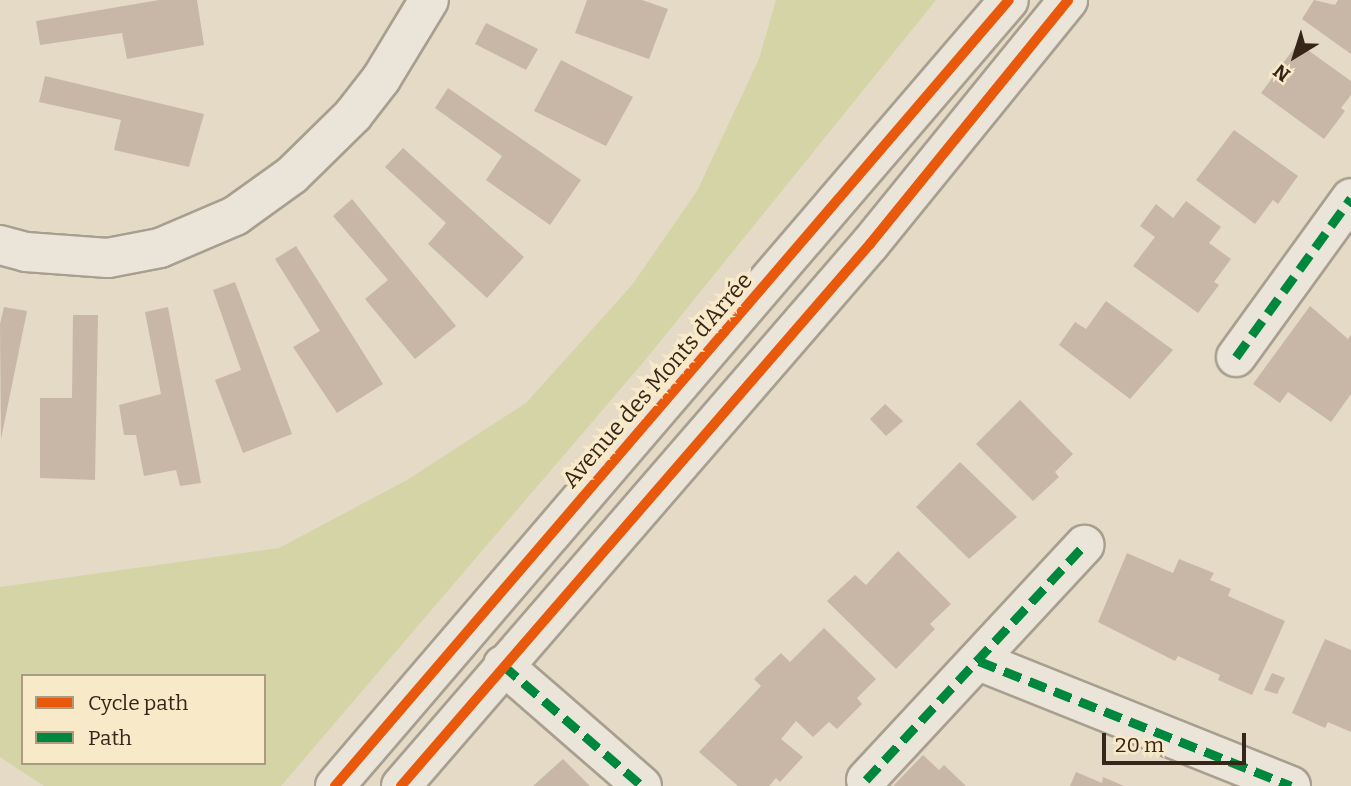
<!DOCTYPE html>
<html>
<head>
<meta charset="utf-8">
<style>
  body { margin:0 }
  #map { position:relative; width:1351px; height:786px; overflow:hidden; background:#e4dac6; font-family:Bitter,serif }
  div>[style] { position:absolute }
  .green>* { inset:0; background:#d5d4a7 }
  .building>* { inset:0; background:#c8b7a7 }
  .roads { filter:drop-shadow(2px 0 #a89f90) drop-shadow(-2px 0 #a89f90) drop-shadow(0 2px #a89f90) drop-shadow(0 -2px #a89f90) }
  .street>* { height:38px; margin:-19px; padding:0 19px; transform-origin:19px; border-radius:19px; background:#ebe5d9 }
  .secondary>* { height:38px; margin:-19px; padding:0 19px; transform-origin:19px; border-radius:19px; background:#ebe5d9 }
  .quiet>* { height:9px; margin-top:-4.5px; transform-origin:0; background:repeating-linear-gradient(90deg,#00873e 0 18px,transparent 0 27px) }
  .cycleway>* { height:10px; margin:-5px; padding:0 5px; transform-origin:5px; border-radius:5px; background:#e8590c }
  span { translate:-50% -50%; white-space:nowrap; text-align:center; line-height:1.15; -webkit-text-stroke:7px #f8e9c9; paint-order:stroke }
  .street-label { font-size:23px; color:#362619 }
  .legend { position:absolute; left:21px; top:674px; width:245px; height:91px; box-sizing:border-box; background:#f8e9c9; border:2px solid #aa9b83; margin:0; padding:9px 12px; list-style:none; font-size:21px; color:#362619 }
  .legend li { display:flex; align-items:center; gap:14px; height:35px }
  .legend b { width:35px; border:2px solid #aa9b83 }
  .north { position:absolute; left:1260px; top:21px; width:70px; height:70px; -webkit-text-stroke:5px #f8e9c9; paint-order:stroke; rotate:218deg; font-size:19px; font-weight:700; line-height:28px; text-align:center; color:#362619 }
  .north::after { content:''; display:block; margin:auto; width:24px; height:32px; background:#362619; clip-path:polygon(50% 0,100% 100%,50% 72%,0 100%) }
  .scale { position:absolute; left:1102px; top:733px; width:144px; height:32px; box-sizing:border-box; border:4px solid #362619; border-top:0; padding-left:9px; font-size:21px; line-height:24px; white-space:nowrap; color:#362619; -webkit-text-stroke:5px #f8e9c9; paint-order:stroke }
</style>
</head>
<body>
<div id="map">
  <div class="green">
    <i style="clip-path:polygon(evenodd,776px 0,936px 0,646px 359px,281px 786px,44px 786px,0 757px,0 587px,279px 548px,407px 480px,526px 403px,632px 285px,697px 191px,759px 59px,776px 0,23px 676px,264px 676px,264px 763px,23px 763px,23px 676px)"></i>
  </div>
  <div class="building">
    <i style="clip-path:polygon(159px 0,197px 0,204px 45px,127px 59px,122px 33px,40px 45px,36px 21px)"></i>
    <i style="clip-path:polygon(587px 0,642px 0,668px 9px,649px 59px,575px 33px)"></i>
    <i style="clip-path:polygon(1314px 0,1335px 5px,1338px 0,1351px 0,1351px 54px,1302px 19px)"></i>
    <i style="clip-path:polygon(486px 23px,538px 49px,526px 70px,475px 44px)"></i>
    <i style="clip-path:polygon(1298px 43px,1351px 81px,1351px 95px,1341px 108px,1345px 111px,1324px 139px,1261px 93px)"></i>
    <i style="clip-path:polygon(561px 60px,633px 97px,606px 146px,534px 111px)"></i>
    <i style="clip-path:polygon(45px 76px,204px 114px,189px 167px,114px 150px,121px 120px,39px 102px)"></i>
    <i style="clip-path:polygon(448px 88px,581px 180px,550px 225px,486px 180px,502px 156px,435px 108px)"></i>
    <i style="clip-path:polygon(1234px 130px,1298px 176px,1278px 204px,1273px 200px,1255px 224px,1196px 180px)"></i>
    <i style="clip-path:polygon(403px 148px,524px 257px,487px 298px,428px 244px,446px 223px,385px 167px)"></i>
    <i style="clip-path:polygon(352px 199px,456px 326px,415px 359px,365px 299px,388px 280px,333px 216px)"></i>
    <i style="clip-path:polygon(1186px 201px,1221px 227px,1209px 243px,1231px 259px,1214px 282px,1219px 285px,1198px 313px,1133px 266px,1155px 237px,1140px 226px,1156px 204px,1173px 218px)"></i>
    <i style="clip-path:polygon(296px 246px,383px 384px,337px 413px,293px 347px,320px 331px,275px 259px)"></i>
    <i style="clip-path:polygon(235px 282px,292px 434px,243px 453px,215px 380px,241px 370px,213px 290px)"></i>
    <i style="clip-path:polygon(1106px 301px,1173px 350px,1130px 399px,1059px 345px,1075px 322px,1086px 329px)"></i>
    <i style="clip-path:polygon(1310px 306px,1348px 339px,1351px 335px,1351px 394px,1331px 422px,1288px 392px,1280px 403px,1253px 384px)"></i>
    <i style="clip-path:polygon(4px 307px,27px 311px,1px 439px,0 324px)"></i>
    <i style="clip-path:polygon(168px 307px,201px 483px,180px 486px,176px 470px,144px 476px,136px 435px,124px 435px,119px 405px,161px 394px,145px 312px)"></i>
    <i style="clip-path:polygon(73px 315px,98px 315px,95px 480px,40px 478px,40px 398px,72px 398px)"></i>
    <i style="clip-path:polygon(1020px 400px,1073px 454px,1055px 472px,1059px 477px,1033px 501px,976px 444px)"></i>
    <i style="clip-path:polygon(885px 404px,903px 421px,886px 436px,870px 419px)"></i>
    <i style="clip-path:polygon(960px 462px,1017px 517px,969px 559px,916px 507px)"></i>
    <i style="clip-path:polygon(898px 551px,951px 604px,930px 624px,935px 629px,896px 669px,827px 601px,855px 575px,866px 585px)"></i>
    <i style="clip-path:polygon(1127px 553px,1173px 573px,1179px 559px,1214px 573px,1210px 580px,1231px 589px,1228px 596px,1285px 621px,1252px 695px,1218px 680px,1220px 675px,1178px 656px,1175px 661px,1098px 622px)"></i>
    <i style="clip-path:polygon(824px 628px,876px 679px,857px 698px,862px 704px,837px 729px,829px 722px,813px 737px,796px 721px,781px 739px,803px 757px,780px 782px,776px 778px,769px 786px,738px 786px,699px 752px,761px 686px,754px 679px,781px 653px,790px 662px)"></i>
    <i style="clip-path:polygon(1325px 639px,1351px 650px,1351px 732px,1328px 722px,1325px 728px,1292px 713px)"></i>
    <i style="clip-path:polygon(1272px 673px,1285px 678px,1277px 694px,1264px 690px)"></i>
    <i style="clip-path:polygon(923px 755px,939px 770px,944px 765px,966px 786px,893px 786px)"></i>
    <i style="clip-path:polygon(563px 759px,590px 786px,533px 786px)"></i>
    <i style="clip-path:polygon(1076px 772px,1102px 783px,1103px 777px,1124px 786px,1070px 786px)"></i>
  </div>
  <div class="roads">
    <div class="street">
      <i style="left:0;top:245px;width:27px;rotate:15deg"></i>
      <i style="left:26px;top:252px;width:82px;rotate:4.2deg"></i>
      <i style="left:108px;top:258px;width:53px;rotate:-10.9deg"></i>
      <i style="left:160px;top:248px;width:82px;rotate:-23.1deg"></i>
      <i style="left:235px;top:216px;width:70px;rotate:-35.7deg"></i>
      <i style="left:292px;top:175px;width:86px;rotate:-44.5deg"></i>
      <i style="left:353px;top:115px;width:46px;rotate:-52.1deg"></i>
      <i style="left:381px;top:79px;width:92px;rotate:-58.7deg"></i>
      <i style="left:1236px;top:357px;width:196px;rotate:-54.1deg"></i>
      <i style="left:979px;top:661px;width:336px;rotate:21.8deg"></i>
      <i style="left:503px;top:665px;width:184px;rotate:41deg"></i>
      <i style="left:866px;top:780px;width:321px;rotate:-47.1deg"></i>
    </div>
    <div class="secondary">
      <i style="left:335px;top:786px;width:1035px;rotate:-49.39deg"></i>
      <i style="left:401px;top:786px;width:717px;rotate:-49.13deg"></i>
      <i style="left:870px;top:244px;width:314px;rotate:-50.9deg"></i>
    </div>
  </div>
  <div class="quiet">
    <i style="left:1236px;top:357px;width:196px;rotate:-54.1deg"></i>
    <i style="left:979px;top:661px;width:336px;rotate:21.8deg"></i>
    <i style="left:503px;top:665px;width:184px;rotate:41deg"></i>
    <i style="left:866px;top:780px;width:321px;rotate:-47.1deg"></i>
  </div>
  <div class="cycleway">
    <i style="left:335px;top:786px;width:1035px;rotate:-49.39deg"></i>
    <i style="left:401px;top:786px;width:717px;rotate:-49.13deg"></i>
    <i style="left:870px;top:244px;width:314px;rotate:-50.9deg"></i>
  </div>
  <div class="street-label">
    <span style="left:657px;top:380px;rotate:-49deg">Avenue des Monts d'Arrée</span>
  </div>
  <ul class="legend">
  <li><b style="height:9px;background:#e8590c"></b>Cycle path</li>
  <li><b style="height:9px;background:#00873e"></b>Path</li>
  </ul>
  <div class="north">N</div>
  <div class="scale">20 m</div>
</div>
</body>
</html>
